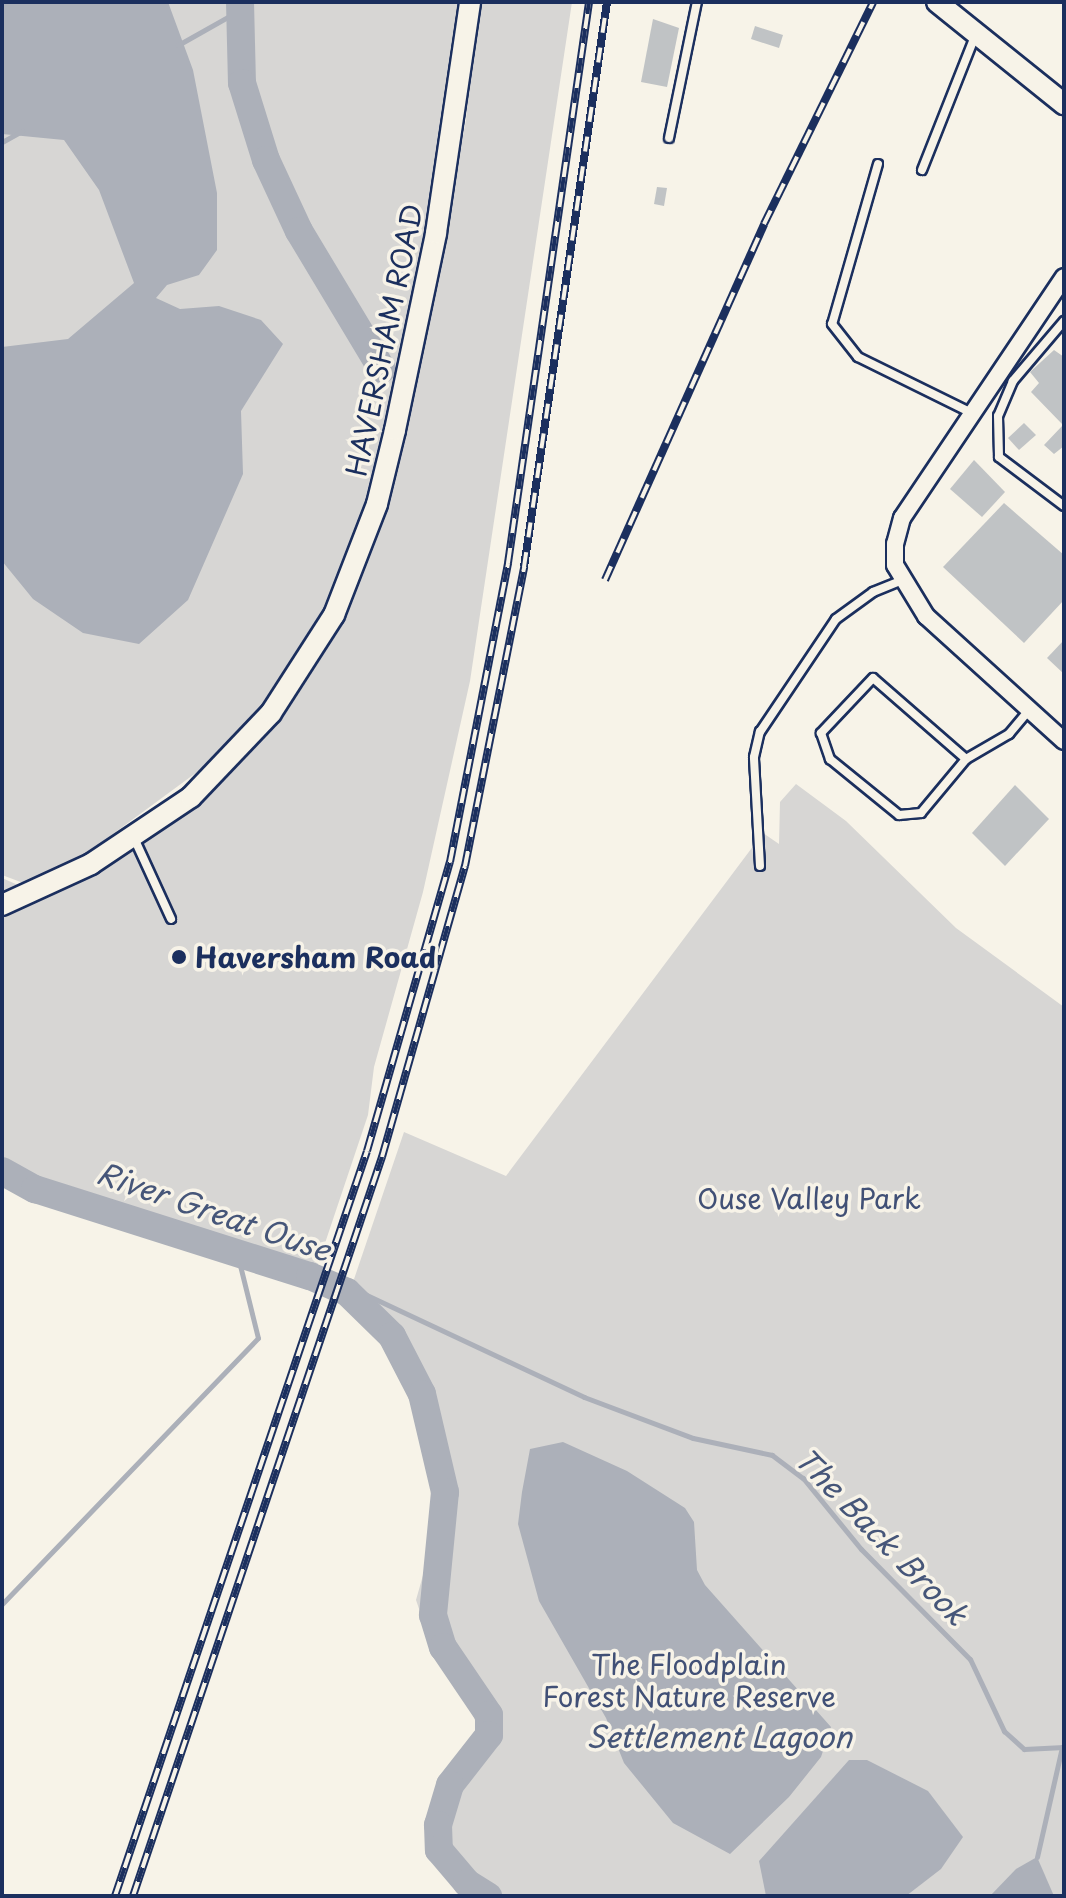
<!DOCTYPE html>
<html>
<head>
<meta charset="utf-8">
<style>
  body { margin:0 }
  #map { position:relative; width:1066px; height:1898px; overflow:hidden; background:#f7f3e8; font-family:"Playpen Sans",sans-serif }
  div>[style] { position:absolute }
  .green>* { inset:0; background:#d7d6d4 }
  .water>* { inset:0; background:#acb0b9 }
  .stream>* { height:5px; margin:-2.5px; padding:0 2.5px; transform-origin:2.5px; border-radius:2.5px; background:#acb0b9 }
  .river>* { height:28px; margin:-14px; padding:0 14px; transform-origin:14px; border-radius:14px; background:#acb0b9 }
  .building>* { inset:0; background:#c0c3c5 }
  .roads { filter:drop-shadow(2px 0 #1b2f5e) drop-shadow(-2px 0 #1b2f5e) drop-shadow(0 2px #1b2f5e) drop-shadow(0 -2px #1b2f5e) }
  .service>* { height:8px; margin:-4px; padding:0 4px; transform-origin:4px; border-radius:4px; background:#f7f3e8 }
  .minor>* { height:16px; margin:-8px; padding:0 8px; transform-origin:8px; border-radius:8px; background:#f7f3e8 }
  .tertiary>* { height:20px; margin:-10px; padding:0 10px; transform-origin:10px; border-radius:10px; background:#f7f3e8 }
  .rail>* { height:8px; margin-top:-4px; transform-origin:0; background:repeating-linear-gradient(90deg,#f7f3e8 0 15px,#1b2f5e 0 30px); box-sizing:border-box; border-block:2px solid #1b2f5e }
  .dots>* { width:22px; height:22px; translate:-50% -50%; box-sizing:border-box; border:4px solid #f7f3e8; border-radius:50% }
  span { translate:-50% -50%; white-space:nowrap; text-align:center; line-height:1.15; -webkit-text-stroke:7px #f7f3e8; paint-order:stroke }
  .street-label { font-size:28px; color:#1b2f5e }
  .poi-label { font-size:28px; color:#1b2f5e; font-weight:700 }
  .left { translate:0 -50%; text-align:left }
  .park-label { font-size:28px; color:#415076 }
  .water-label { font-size:30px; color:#465679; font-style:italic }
  .frame { position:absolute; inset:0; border:4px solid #1b2f5e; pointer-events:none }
</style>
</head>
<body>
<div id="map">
  <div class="green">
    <i style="clip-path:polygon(2px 2px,459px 2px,463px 83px,352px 595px,399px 460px,466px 120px,476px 2px,572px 2px,470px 681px,423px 892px,374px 1067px,368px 1115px,314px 1276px,2px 1169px,2px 878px,34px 892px,191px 797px,208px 764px,87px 853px,26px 884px,2px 875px)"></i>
    <i style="clip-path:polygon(796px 784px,846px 821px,956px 928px,1064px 1007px,1064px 1896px,494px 1896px,458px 1879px,432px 1838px,440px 1782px,479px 1732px,462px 1683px,429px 1638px,416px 1600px,448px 1487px,420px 1375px,366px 1293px,351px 1288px,404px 1132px,506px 1176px,763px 833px,779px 844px,780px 802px)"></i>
  </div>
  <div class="water">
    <i style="clip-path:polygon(2px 2px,168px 2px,193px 70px,217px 193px,217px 250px,199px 275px,167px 285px,156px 298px,180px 309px,219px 306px,261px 320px,283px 344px,241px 411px,243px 474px,188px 600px,139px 644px,83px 633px,33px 599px,2px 561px,2px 347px,68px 339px,134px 283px,99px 190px,64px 140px,2px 134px)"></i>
    <i style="clip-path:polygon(563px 1442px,627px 1471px,685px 1508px,694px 1522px,697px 1570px,705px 1585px,831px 1727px,821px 1757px,789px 1797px,730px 1854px,673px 1823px,624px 1763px,606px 1718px,539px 1601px,518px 1524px,522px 1492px,530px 1449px)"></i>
    <i style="clip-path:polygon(849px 1760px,867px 1760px,928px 1791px,963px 1837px,941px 1869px,906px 1896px,766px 1896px,759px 1861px)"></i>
    <i style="clip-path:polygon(1037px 1857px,1054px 1896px,990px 1896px,1016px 1869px)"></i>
  </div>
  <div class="stream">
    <i style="left:178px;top:45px;width:71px;rotate:-29.4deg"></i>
    <i style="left:2px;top:142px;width:23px;rotate:-29deg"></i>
    <i style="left:356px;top:1290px;width:252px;rotate:25.1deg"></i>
    <i style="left:584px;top:1397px;width:116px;rotate:20.6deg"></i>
    <i style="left:693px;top:1438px;width:81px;rotate:12.1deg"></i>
    <i style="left:772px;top:1455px;width:39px;rotate:37deg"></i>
    <i style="left:803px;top:1478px;width:92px;rotate:50.8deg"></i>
    <i style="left:861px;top:1549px;width:155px;rotate:45.3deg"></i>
    <i style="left:970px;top:1659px;width:80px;rotate:64.7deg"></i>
    <i style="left:1004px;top:1731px;width:27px;rotate:42deg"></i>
    <i style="left:1024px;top:1749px;width:40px;rotate:-2.9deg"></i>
    <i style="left:2px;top:1604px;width:369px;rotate:-46.1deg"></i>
    <i style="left:258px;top:1338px;width:92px;rotate:-103.9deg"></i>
    <i style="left:1037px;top:1857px;width:113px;rotate:-77.2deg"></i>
  </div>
  <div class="river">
    <i style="left:240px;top:2px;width:81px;rotate:88.6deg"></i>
    <i style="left:242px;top:83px;width:81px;rotate:72.7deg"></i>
    <i style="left:266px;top:160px;width:78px;rotate:65.1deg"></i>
    <i style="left:299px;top:231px;width:161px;rotate:59deg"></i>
    <i style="left:2px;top:1171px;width:38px;rotate:29deg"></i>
    <i style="left:35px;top:1189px;width:288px;rotate:17.6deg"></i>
    <i style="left:310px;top:1276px;width:40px;rotate:23.4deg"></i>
    <i style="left:347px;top:1292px;width:63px;rotate:44.4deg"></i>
    <i style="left:392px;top:1336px;width:65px;rotate:62.7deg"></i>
    <i style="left:422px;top:1394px;width:101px;rotate:76.8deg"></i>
    <i style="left:445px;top:1492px;width:124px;rotate:95.6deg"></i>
    <i style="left:433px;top:1615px;width:34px;rotate:73deg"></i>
    <i style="left:443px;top:1647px;width:82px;rotate:55.9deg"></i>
    <i style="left:489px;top:1715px;width:20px;rotate:90deg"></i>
    <i style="left:489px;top:1735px;width:63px;rotate:128deg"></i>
    <i style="left:450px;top:1785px;width:42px;rotate:106.7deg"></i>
    <i style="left:438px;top:1825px;width:25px;rotate:88deg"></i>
    <i style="left:439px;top:1850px;width:43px;rotate:49.7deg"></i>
    <i style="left:467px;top:1883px;width:25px;rotate:32deg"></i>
  </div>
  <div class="building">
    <i style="clip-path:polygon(653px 19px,679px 28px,667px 87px,641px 82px)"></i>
    <i style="clip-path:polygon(755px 26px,783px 35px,779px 48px,751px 39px)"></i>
    <i style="clip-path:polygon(657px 187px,667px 188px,664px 206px,654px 204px)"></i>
    <i style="clip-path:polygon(1054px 350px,1064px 357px,1064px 446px,1054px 454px,1044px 445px,1063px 425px,1031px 392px,1039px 383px,1030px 372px)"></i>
    <i style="clip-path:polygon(1024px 423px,1036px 435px,1019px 450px,1008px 438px)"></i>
    <i style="clip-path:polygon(974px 460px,1005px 492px,982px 517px,950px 489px)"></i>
    <i style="clip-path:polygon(1004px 503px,1064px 555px,1064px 600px,1024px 643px,943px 567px)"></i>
    <i style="clip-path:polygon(1064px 640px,1064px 674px,1047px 658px)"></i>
    <i style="clip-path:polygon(1015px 785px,1049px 819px,1005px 866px,972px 833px)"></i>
  </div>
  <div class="roads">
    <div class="service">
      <i style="left:669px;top:138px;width:139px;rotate:-78.4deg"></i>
      <i style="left:878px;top:164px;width:166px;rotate:106deg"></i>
      <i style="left:832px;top:324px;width:42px;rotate:51.8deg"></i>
      <i style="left:858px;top:357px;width:127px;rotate:26.2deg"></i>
      <i style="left:922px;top:170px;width:144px;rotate:-68.4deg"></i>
      <i style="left:1064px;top:321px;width:79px;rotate:130.4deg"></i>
      <i style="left:1013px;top:381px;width:38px;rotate:113deg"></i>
      <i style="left:998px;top:416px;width:41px;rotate:88.6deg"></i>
      <i style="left:999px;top:457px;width:81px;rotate:37deg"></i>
      <i style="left:966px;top:759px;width:123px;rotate:-138.9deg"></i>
      <i style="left:873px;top:678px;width:76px;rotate:133.4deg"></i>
      <i style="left:821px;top:733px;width:28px;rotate:71deg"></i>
      <i style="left:830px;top:759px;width:89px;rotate:39.1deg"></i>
      <i style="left:899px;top:815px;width:22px;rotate:-5deg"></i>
      <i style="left:921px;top:813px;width:70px;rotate:-50.2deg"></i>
      <i style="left:966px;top:759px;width:50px;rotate:-30.2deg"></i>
      <i style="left:1009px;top:734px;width:31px;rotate:-50deg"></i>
      <i style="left:134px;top:838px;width:89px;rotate:65.4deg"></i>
      <i style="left:760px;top:866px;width:109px;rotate:-93.2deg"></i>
      <i style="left:754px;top:757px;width:26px;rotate:-77deg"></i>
      <i style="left:760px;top:732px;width:136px;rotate:-56.1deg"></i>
      <i style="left:836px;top:619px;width:46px;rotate:-36.1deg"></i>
      <i style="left:873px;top:592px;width:31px;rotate:-22deg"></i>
    </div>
    <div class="minor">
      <i style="left:1064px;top:277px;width:290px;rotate:123.9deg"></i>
      <i style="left:902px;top:518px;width:27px;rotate:105deg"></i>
      <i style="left:895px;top:544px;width:21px;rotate:90deg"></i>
      <i style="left:895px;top:565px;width:60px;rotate:58.7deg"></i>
      <i style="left:926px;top:616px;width:186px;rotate:42.2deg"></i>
    </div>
    <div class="tertiary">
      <i style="left:937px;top:2px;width:163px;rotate:38.8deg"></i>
      <i style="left:2px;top:905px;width:98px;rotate:-24.7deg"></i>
      <i style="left:91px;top:864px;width:120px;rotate:-33.8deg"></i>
      <i style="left:191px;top:797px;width:116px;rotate:-46.4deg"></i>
      <i style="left:271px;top:713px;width:117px;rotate:-57.3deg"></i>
      <i style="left:334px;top:615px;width:119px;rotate:-68.8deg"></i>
      <i style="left:377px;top:504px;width:76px;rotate:-76.3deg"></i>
      <i style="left:395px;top:430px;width:201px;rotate:-78.2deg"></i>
      <i style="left:436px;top:233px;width:233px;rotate:-81.6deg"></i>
    </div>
  </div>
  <div class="rail">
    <i style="left:605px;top:580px;width:390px;rotate:-65.9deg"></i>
    <i style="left:764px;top:224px;width:247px;rotate:-63.8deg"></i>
    <i style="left:115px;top:1896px;width:786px;rotate:-71.31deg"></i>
    <i style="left:367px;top:1151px;width:301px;rotate:-74deg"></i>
    <i style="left:450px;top:862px;width:305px;rotate:-79deg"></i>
    <i style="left:508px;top:563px;width:567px;rotate:-81.78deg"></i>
    <i style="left:133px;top:1896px;width:780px;rotate:-71.38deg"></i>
    <i style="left:382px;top:1157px;width:303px;rotate:-74.1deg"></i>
    <i style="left:465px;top:866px;width:305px;rotate:-78.8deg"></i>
    <i style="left:524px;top:567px;width:571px;rotate:-81.64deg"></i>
  </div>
  <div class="dots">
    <i style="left:179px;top:957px;background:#1b2f5e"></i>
  </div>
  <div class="street-label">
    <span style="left:384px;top:340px;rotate:-78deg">HAVERSHAM ROAD</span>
  </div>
  <div class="poi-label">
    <span class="left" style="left:195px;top:957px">Haversham Road</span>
  </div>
  <div class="park-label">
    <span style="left:809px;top:1198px">Ouse Valley Park</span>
    <span style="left:689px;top:1680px">The Floodplain<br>Forest Nature Reserve</span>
  </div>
  <div class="water-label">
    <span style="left:214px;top:1211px;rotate:19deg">River Great Ouse</span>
    <span style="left:882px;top:1536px;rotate:46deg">The Back Brook</span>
    <span style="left:719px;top:1736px">Settlement Lagoon</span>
  </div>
  <div class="frame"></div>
</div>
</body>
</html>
